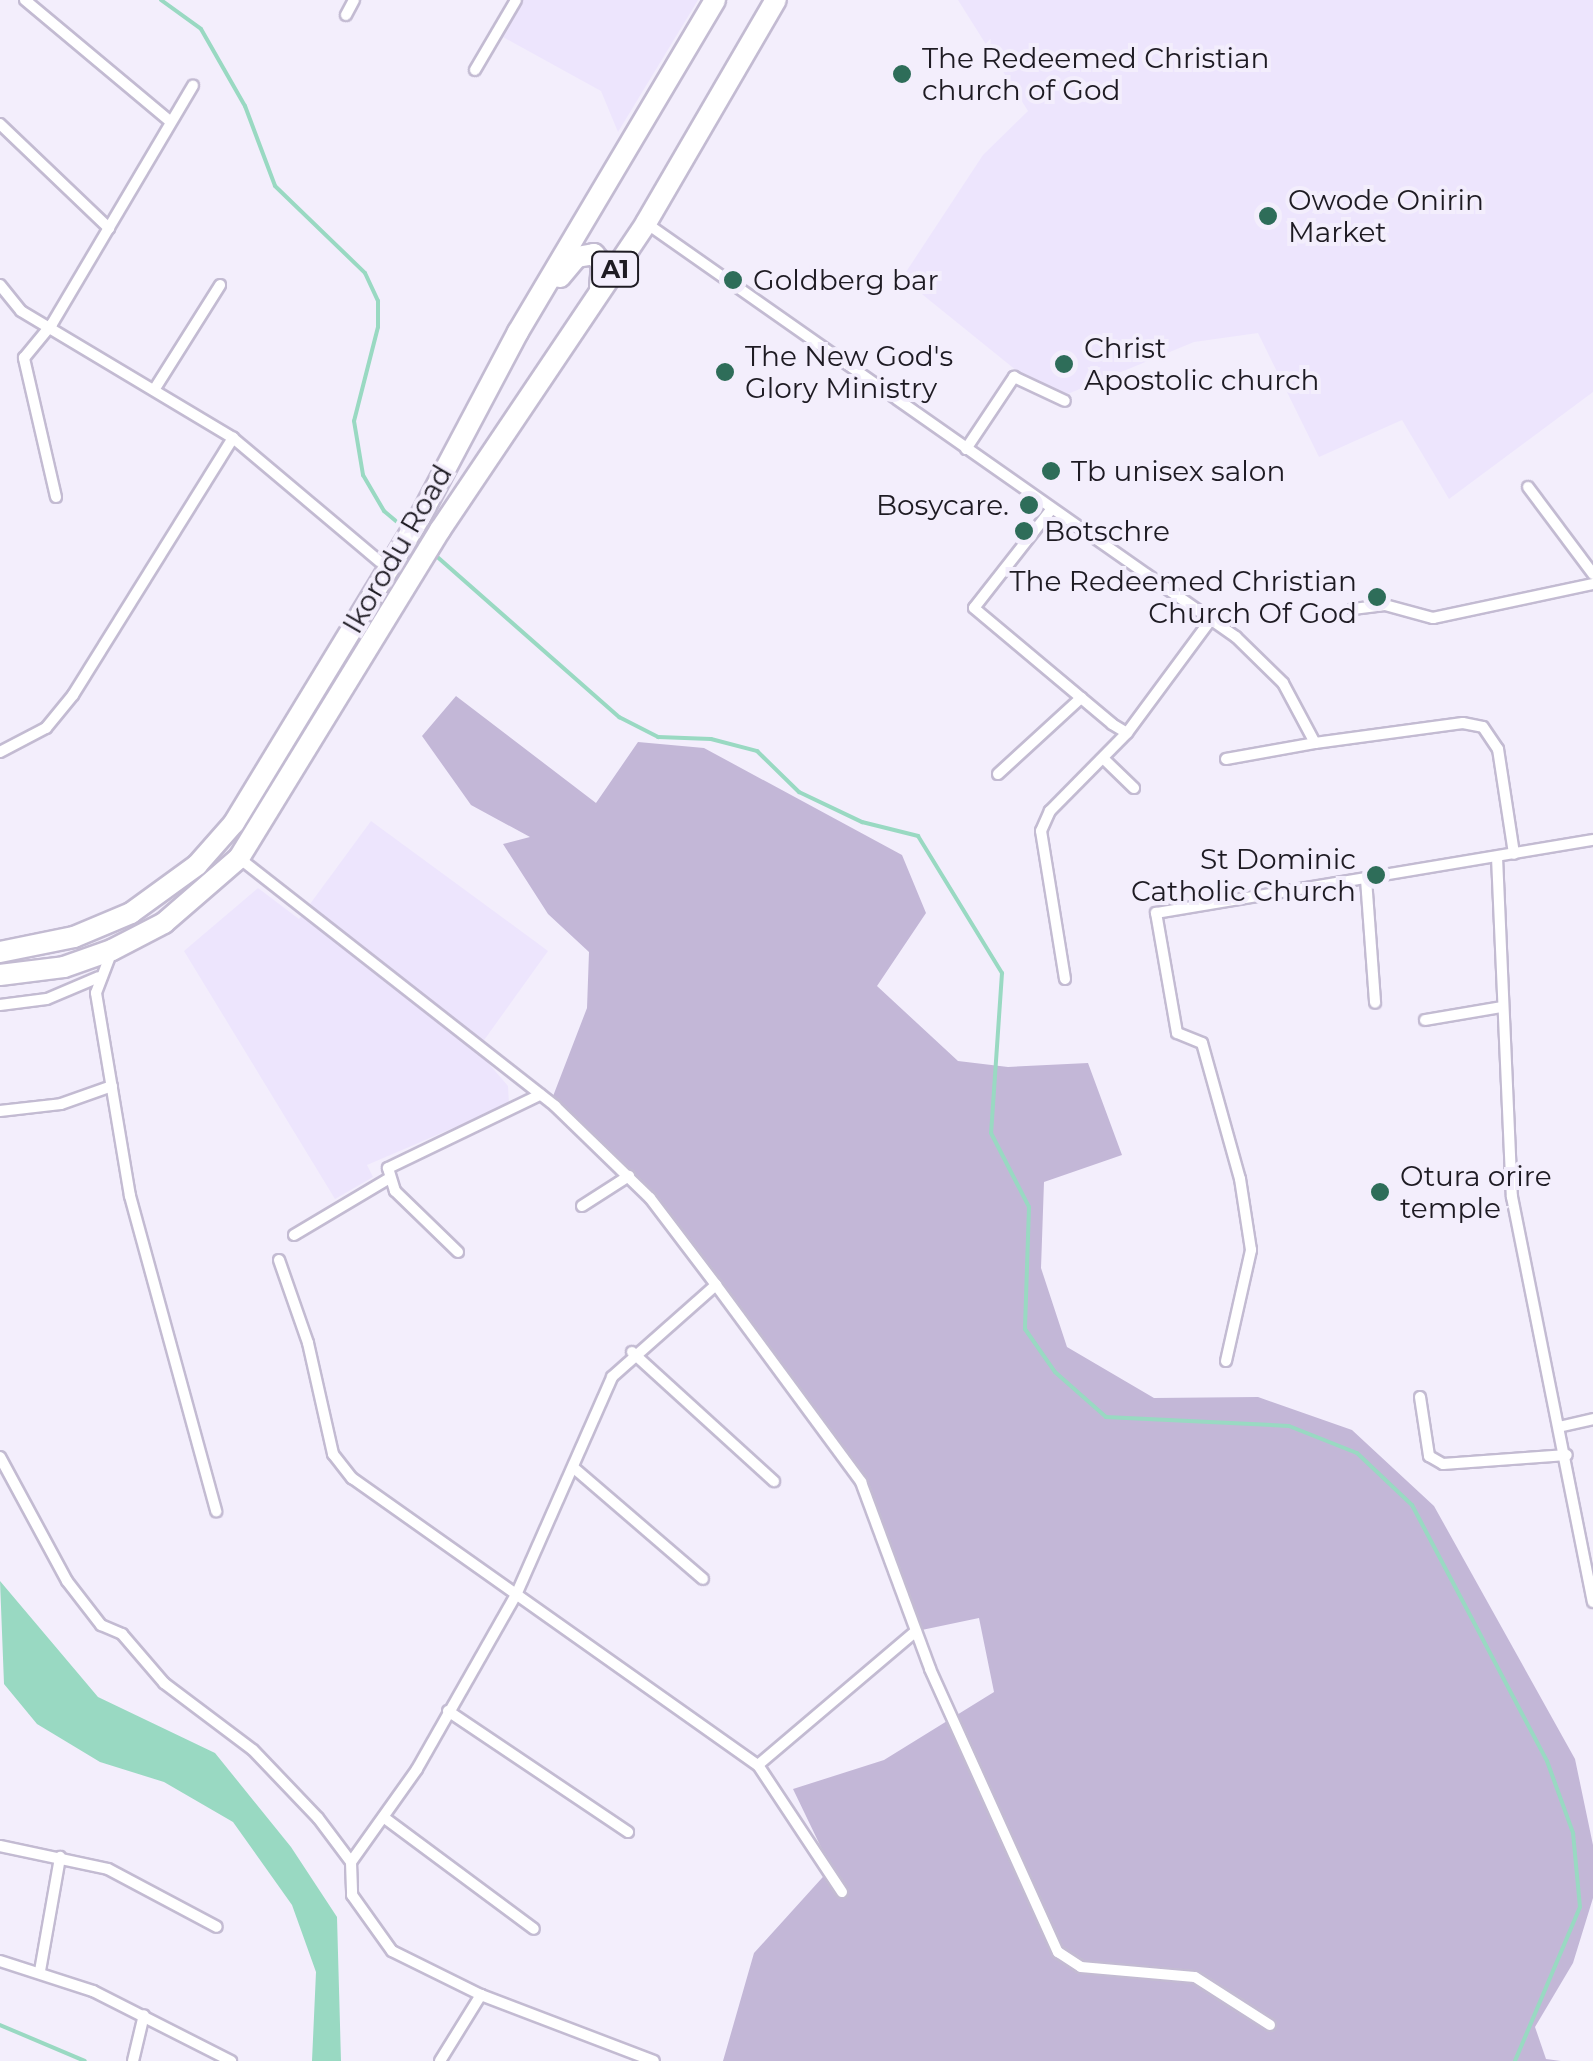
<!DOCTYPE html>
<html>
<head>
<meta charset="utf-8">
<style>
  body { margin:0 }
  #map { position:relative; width:1593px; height:2061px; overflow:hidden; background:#f3eefc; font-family:Montserrat,sans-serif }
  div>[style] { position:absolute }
  .built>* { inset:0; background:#ede5fd }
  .green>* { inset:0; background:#c3b7d7 }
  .water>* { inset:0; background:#99d9c2 }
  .stream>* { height:4px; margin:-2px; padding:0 2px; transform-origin:2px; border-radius:2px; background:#99d9c2 }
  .roads { filter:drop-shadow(2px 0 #c3bbd2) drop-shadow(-2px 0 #c3bbd2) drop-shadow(0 2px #c3bbd2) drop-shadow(0 -2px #c3bbd2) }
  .street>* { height:10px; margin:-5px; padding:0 5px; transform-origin:5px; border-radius:5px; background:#fff }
  .highway>* { height:20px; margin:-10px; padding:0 10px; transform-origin:10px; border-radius:10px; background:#fff }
  .dots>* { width:28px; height:28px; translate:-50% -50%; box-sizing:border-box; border:5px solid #f3eefc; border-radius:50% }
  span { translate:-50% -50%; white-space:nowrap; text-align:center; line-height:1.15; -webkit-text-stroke:8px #f3eefc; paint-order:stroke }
  .shield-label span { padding:2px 8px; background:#f3eefc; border:2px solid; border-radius:8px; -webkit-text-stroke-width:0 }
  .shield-label { font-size:25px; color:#1e1b23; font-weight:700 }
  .poi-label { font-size:28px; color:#1e1b23 }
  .left { translate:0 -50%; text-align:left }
  .right { translate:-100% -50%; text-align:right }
  .street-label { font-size:28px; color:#1e1b23 }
</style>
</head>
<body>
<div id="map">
  <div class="built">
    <i style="clip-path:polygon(521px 0,698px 0,618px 132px,601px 91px,501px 36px)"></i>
    <i style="clip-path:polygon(958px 0,1593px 0,1593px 392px,1449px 499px,1402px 420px,1319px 457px,1258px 333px,1194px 342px,1053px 400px,902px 278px,983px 155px,1028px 111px)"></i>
    <i style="clip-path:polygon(371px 821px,548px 951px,477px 1050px,508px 1086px,509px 1104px,367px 1165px,373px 1177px,335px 1199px,184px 951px,258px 888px,299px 919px)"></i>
  </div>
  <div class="green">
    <i style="clip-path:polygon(456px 696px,596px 803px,638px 742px,704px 748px,902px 855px,926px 913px,877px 986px,958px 1061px,1008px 1067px,1088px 1063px,1122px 1155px,1044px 1182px,1041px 1268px,1067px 1347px,1154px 1398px,1258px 1397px,1352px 1430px,1434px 1506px,1575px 1759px,1593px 1845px,1593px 1898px,1573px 1963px,1535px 2027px,1546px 2059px,1561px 2061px,723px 2061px,754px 1953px,831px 1868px,793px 1789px,884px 1760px,994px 1692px,979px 1618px,917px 1631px,856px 1486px,637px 1185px,550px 1104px,587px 1008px,589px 952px,548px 914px,503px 844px,530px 837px,471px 805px,422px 736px)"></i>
  </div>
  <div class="water">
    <i style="clip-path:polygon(0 1581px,98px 1697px,215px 1753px,291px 1847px,337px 1917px,341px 2061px,312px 2061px,316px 1972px,292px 1905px,233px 1822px,164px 1782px,100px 1762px,37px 1724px,4px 1684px)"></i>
  </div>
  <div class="stream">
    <i style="left:161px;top:0;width:49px;rotate:35.9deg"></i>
    <i style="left:201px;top:29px;width:89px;rotate:60.3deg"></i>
    <i style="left:245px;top:106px;width:85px;rotate:69.4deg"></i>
    <i style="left:275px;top:186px;width:125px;rotate:44deg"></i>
    <i style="left:365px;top:273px;width:31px;rotate:65deg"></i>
    <i style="left:378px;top:301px;width:26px;rotate:90deg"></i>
    <i style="left:378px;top:327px;width:97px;rotate:104.3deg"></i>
    <i style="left:354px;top:421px;width:55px;rotate:80.5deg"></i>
    <i style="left:363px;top:475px;width:42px;rotate:59.7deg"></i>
    <i style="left:384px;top:511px;width:26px;rotate:40deg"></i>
    <i style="left:434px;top:554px;width:247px;rotate:41.4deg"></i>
    <i style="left:619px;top:717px;width:44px;rotate:27.1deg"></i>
    <i style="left:658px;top:737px;width:53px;rotate:2.2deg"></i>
    <i style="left:711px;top:739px;width:48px;rotate:14.6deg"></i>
    <i style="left:757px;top:751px;width:59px;rotate:44.3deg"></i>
    <i style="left:799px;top:792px;width:70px;rotate:25.5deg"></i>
    <i style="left:862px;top:822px;width:58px;rotate:14deg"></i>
    <i style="left:918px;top:836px;width:161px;rotate:58.5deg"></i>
    <i style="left:1002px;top:973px;width:160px;rotate:93.9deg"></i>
    <i style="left:991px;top:1133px;width:83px;rotate:62.8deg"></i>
    <i style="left:1029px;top:1207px;width:122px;rotate:91.9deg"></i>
    <i style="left:1025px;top:1329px;width:52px;rotate:55.1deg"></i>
    <i style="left:1055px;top:1372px;width:68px;rotate:41.4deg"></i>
    <i style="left:1106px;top:1417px;width:183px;rotate:2.8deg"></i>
    <i style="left:1289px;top:1426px;width:73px;rotate:21.7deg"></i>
    <i style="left:1357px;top:1453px;width:76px;rotate:43.4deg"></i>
    <i style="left:1412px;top:1505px;width:289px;rotate:62.2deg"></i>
    <i style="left:1547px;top:1761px;width:77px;rotate:70.1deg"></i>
    <i style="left:1573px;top:1833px;width:74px;rotate:84.6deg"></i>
    <i style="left:1580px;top:1907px;width:167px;rotate:112.9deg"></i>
    <i style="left:0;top:2025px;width:92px;rotate:23deg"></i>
  </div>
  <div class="roads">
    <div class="street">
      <i style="left:25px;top:0;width:190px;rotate:39.9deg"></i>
      <i style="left:346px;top:15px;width:17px;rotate:-62deg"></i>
      <i style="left:475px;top:70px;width:81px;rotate:-59.6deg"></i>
      <i style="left:0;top:124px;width:151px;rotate:43.7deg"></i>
      <i style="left:646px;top:223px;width:721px;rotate:35.06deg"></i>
      <i style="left:1236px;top:637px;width:66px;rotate:44.4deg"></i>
      <i style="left:1283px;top:683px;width:68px;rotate:61.9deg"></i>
      <i style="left:1315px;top:743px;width:149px;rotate:-7.7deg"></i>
      <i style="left:1463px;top:723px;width:20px;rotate:11deg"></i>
      <i style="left:1483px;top:727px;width:27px;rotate:56deg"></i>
      <i style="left:1498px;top:749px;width:106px;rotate:81.3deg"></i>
      <i style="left:0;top:285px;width:33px;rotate:51deg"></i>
      <i style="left:21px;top:311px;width:247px;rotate:30.9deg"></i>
      <i style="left:233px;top:438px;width:192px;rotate:40.1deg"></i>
      <i style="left:154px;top:390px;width:124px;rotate:-57.8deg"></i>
      <i style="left:966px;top:449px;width:87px;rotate:-56.3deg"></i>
      <i style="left:1014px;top:377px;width:56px;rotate:25.2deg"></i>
      <i style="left:1528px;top:487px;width:109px;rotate:53.2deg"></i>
      <i style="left:56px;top:497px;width:143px;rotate:-103deg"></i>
      <i style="left:24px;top:358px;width:44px;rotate:-50.5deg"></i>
      <i style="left:52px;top:324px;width:277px;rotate:-59.4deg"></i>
      <i style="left:1050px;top:511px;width:123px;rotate:128.1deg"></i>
      <i style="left:974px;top:608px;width:180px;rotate:40deg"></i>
      <i style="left:1112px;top:724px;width:17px;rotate:31deg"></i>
      <i style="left:1127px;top:733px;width:138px;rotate:-53.5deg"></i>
      <i style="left:1353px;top:609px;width:32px;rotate:-7deg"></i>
      <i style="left:1385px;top:605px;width:50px;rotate:15.2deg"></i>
      <i style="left:1433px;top:618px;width:164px;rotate:-12deg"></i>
      <i style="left:0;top:752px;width:52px;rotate:-27.6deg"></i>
      <i style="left:46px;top:728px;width:43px;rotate:-50.7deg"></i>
      <i style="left:73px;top:695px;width:303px;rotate:-58.1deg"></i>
      <i style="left:1226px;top:759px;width:90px;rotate:-10.2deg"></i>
      <i style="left:1106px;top:761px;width:39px;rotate:44deg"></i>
      <i style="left:998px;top:774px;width:113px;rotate:-42.5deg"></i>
      <i style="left:1497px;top:857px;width:340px;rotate:87.5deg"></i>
      <i style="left:1512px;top:1197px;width:413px;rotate:78.7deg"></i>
      <i style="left:239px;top:858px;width:402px;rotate:38.1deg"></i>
      <i style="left:555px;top:1106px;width:132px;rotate:44.1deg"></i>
      <i style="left:650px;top:1198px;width:109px;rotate:52.8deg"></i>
      <i style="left:716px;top:1285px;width:245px;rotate:53.6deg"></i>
      <i style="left:861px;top:1482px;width:199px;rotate:69.7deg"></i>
      <i style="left:930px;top:1669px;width:311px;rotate:65.7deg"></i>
      <i style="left:1058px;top:1952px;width:27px;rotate:33deg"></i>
      <i style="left:1081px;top:1967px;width:114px;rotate:5deg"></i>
      <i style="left:1195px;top:1977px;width:89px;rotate:32.6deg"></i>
      <i style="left:1366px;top:879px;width:124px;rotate:85.8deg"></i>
      <i style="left:112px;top:951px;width:45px;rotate:110.9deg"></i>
      <i style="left:96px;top:993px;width:206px;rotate:80.5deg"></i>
      <i style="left:130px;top:1196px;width:327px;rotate:74.7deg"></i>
      <i style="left:1065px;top:979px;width:150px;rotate:-99.2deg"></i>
      <i style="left:1041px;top:831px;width:22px;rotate:-66deg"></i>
      <i style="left:1050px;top:811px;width:110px;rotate:-45.4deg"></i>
      <i style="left:0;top:1005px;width:47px;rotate:-7.3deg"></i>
      <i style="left:47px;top:999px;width:56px;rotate:-22.9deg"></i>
      <i style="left:1425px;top:1020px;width:78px;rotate:-9.6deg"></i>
      <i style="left:0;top:1111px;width:61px;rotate:-6.5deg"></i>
      <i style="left:61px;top:1104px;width:54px;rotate:-19.4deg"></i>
      <i style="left:582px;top:1206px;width:56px;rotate:-32.6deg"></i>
      <i style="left:294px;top:1235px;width:109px;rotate:-30.8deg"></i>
      <i style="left:458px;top:1252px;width:88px;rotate:-135.9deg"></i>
      <i style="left:395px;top:1191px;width:24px;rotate:-107deg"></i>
      <i style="left:388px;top:1168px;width:169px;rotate:-25.7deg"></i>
      <i style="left:279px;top:1260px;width:88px;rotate:70.7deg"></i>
      <i style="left:308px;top:1343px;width:114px;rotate:77.3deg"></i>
      <i style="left:333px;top:1454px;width:31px;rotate:52deg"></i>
      <i style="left:352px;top:1478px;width:497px;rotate:35.3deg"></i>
      <i style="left:632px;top:1352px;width:192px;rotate:42.3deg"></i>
      <i style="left:1226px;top:1361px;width:114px;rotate:-77.3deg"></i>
      <i style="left:1251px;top:1250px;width:72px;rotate:-98.8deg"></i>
      <i style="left:1240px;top:1179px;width:141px;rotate:-105.6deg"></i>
      <i style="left:1202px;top:1043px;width:27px;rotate:-158deg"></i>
      <i style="left:1177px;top:1033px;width:122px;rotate:-99.9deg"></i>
      <i style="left:1156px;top:913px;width:443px;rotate:-9.5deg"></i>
      <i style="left:1420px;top:1397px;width:60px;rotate:81.3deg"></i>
      <i style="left:1429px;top:1456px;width:16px;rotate:30deg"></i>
      <i style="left:1443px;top:1464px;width:124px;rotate:-4.2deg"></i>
      <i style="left:1563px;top:1426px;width:31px;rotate:-13deg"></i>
      <i style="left:0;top:1457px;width:141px;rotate:61.6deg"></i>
      <i style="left:67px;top:1581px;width:56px;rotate:52.3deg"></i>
      <i style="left:101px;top:1625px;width:23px;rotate:23deg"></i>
      <i style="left:122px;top:1634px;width:65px;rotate:49.4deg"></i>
      <i style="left:164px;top:1683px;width:111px;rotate:37deg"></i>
      <i style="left:253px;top:1750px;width:94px;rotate:46.3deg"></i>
      <i style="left:318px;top:1818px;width:55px;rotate:53.1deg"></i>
      <i style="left:351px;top:1862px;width:33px;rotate:88deg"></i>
      <i style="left:352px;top:1895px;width:69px;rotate:54.5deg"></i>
      <i style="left:392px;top:1951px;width:99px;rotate:26.3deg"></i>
      <i style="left:481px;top:1995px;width:185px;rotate:20.9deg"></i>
      <i style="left:574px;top:1468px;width:170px;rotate:40.7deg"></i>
      <i style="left:448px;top:1711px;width:217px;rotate:33.9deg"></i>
      <i style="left:386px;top:1819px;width:184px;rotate:36.6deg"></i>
      <i style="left:0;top:1846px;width:110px;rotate:12deg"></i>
      <i style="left:108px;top:1869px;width:123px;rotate:28deg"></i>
      <i style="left:351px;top:1862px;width:114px;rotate:-54.6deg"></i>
      <i style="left:417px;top:1769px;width:200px;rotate:-60.4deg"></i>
      <i style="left:516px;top:1595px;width:238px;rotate:-66.2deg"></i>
      <i style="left:612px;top:1377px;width:139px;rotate:-41.5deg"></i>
      <i style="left:842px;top:1892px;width:152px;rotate:-123.5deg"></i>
      <i style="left:758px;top:1765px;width:207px;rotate:-40.3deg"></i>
      <i style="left:0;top:1961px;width:98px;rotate:17.9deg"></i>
      <i style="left:93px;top:1991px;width:155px;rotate:26.9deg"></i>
      <i style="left:40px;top:1971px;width:116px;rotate:-80deg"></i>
      <i style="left:133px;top:2061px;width:47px;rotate:-76.6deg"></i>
      <i style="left:440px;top:2061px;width:78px;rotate:-58.2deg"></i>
    </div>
    <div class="highway">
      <i style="left:560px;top:277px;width:26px;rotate:-50deg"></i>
      <i style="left:577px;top:257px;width:17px;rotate:-10deg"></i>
      <i style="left:594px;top:254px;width:13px;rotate:51deg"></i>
      <i style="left:602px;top:264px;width:23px;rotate:95deg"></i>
      <i style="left:0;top:952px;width:76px;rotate:-11.5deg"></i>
      <i style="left:74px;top:937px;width:62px;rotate:-22.8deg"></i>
      <i style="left:131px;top:913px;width:82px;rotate:-36deg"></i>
      <i style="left:197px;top:865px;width:56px;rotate:-48.6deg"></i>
      <i style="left:234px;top:823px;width:358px;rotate:-58.7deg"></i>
      <i style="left:420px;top:517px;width:209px;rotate:-62.1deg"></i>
      <i style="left:518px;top:332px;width:386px;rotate:-59.3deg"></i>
      <i style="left:0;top:975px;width:64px;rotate:-7.1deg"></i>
      <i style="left:64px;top:967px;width:51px;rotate:-19.5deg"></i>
      <i style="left:112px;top:950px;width:59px;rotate:-27.4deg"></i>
      <i style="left:164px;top:923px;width:99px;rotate:-40.9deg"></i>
      <i style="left:239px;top:858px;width:385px;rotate:-58.5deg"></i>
      <i style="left:440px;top:530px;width:370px;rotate:-56.1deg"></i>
      <i style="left:646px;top:223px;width:258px;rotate:-59.8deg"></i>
    </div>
  </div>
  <div class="dots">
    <i style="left:902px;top:74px;background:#2e6d59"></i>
    <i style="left:1268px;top:216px;background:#2e6d59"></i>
    <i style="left:733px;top:280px;background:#2e6d59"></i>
    <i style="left:1064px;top:364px;background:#2e6d59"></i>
    <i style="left:725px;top:372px;background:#2e6d59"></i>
    <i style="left:1051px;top:471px;background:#2e6d59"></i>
    <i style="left:1029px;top:505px;background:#2e6d59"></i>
    <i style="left:1024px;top:531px;background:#2e6d59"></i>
    <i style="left:1377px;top:597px;background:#2e6d59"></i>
    <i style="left:1376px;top:875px;background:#2e6d59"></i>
    <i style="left:1380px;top:1192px;background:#2e6d59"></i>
  </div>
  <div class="shield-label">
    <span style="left:615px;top:269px">A1</span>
  </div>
  <div class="poi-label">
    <span class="left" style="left:922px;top:74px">The Redeemed Christian<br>church of God</span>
    <span class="left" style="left:1288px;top:216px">Owode Onirin<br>Market</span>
    <span class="left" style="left:753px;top:280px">Goldberg bar</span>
    <span class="left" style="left:1084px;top:364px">Christ<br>Apostolic church</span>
    <span class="left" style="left:745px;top:372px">The New God's<br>Glory Ministry</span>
    <span class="left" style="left:1071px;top:471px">Tb unisex salon</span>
    <span class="right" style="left:1009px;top:505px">Bosycare.</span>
    <span class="left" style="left:1044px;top:531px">Botschre</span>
    <span class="right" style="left:1357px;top:597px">The Redeemed Christian<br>Church Of God</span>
    <span class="right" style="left:1356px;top:875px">St Dominic<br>Catholic Church</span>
    <span class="left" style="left:1400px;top:1192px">Otura orire<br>temple</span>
  </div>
  <div class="street-label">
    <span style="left:397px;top:549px;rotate:-60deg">Ikorodu Road</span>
  </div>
</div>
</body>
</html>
